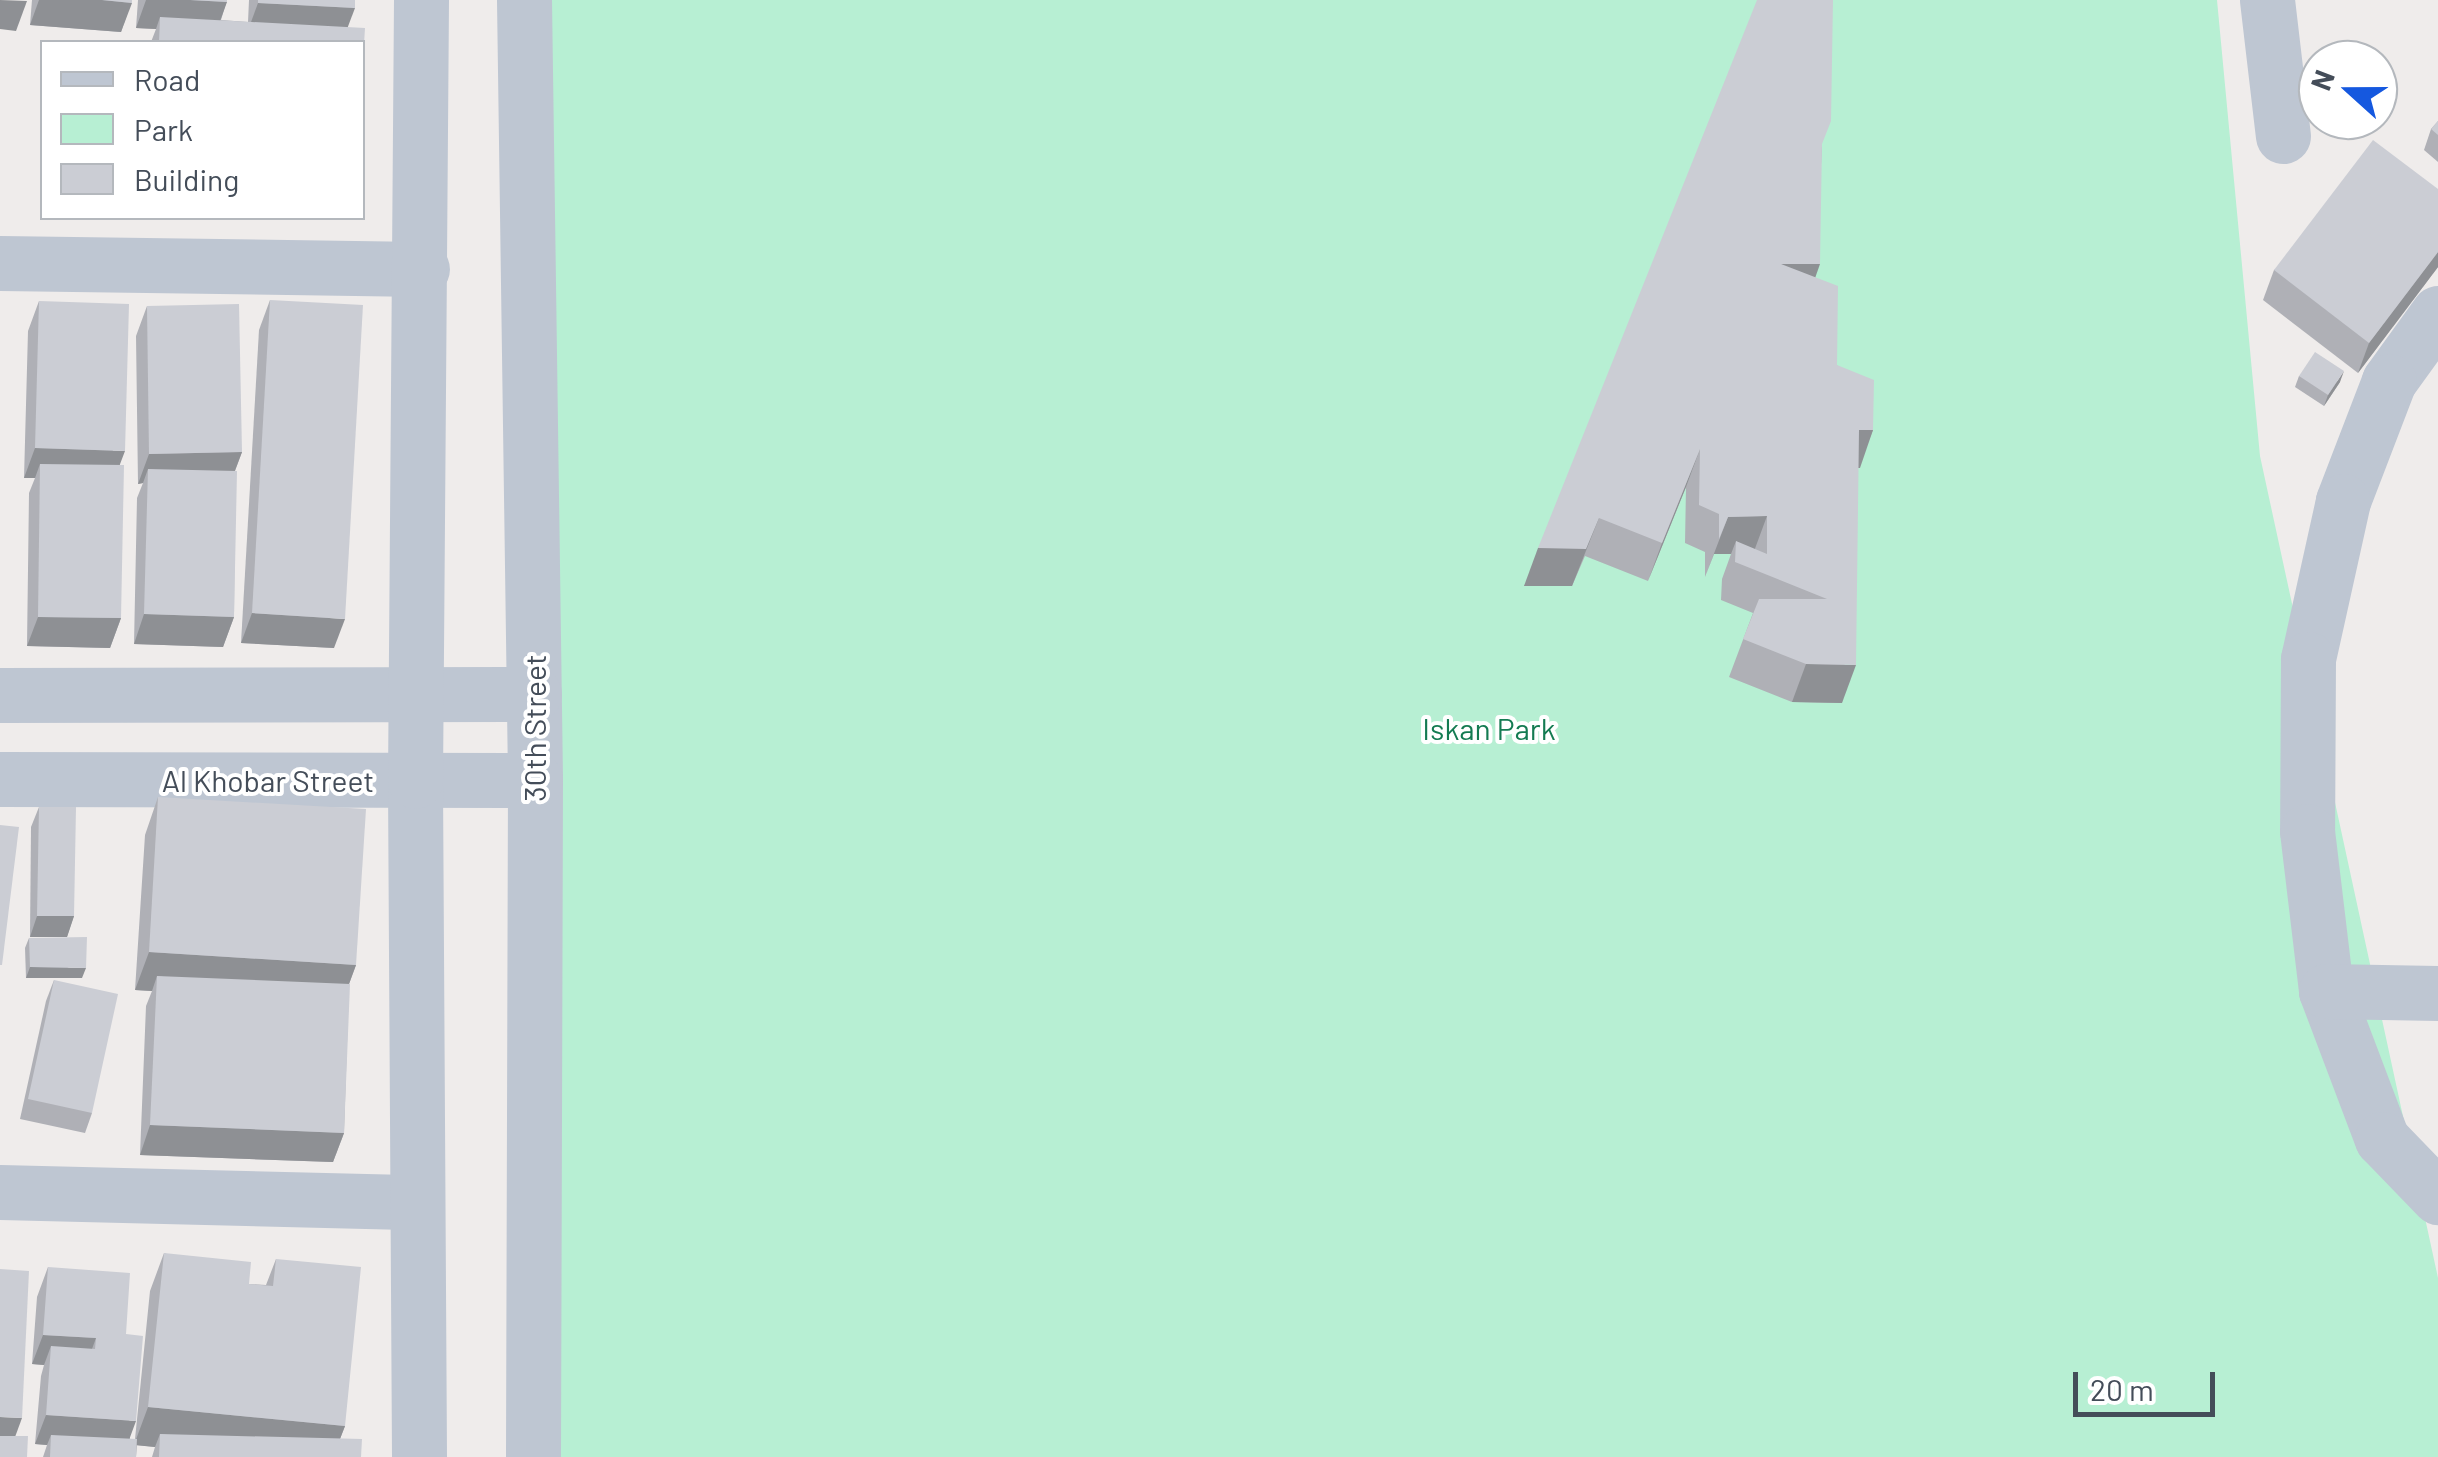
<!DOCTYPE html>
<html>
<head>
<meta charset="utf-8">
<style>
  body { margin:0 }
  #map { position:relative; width:2438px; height:1457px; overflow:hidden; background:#efeceb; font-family:Barlow,sans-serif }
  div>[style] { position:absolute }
  .green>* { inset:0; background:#b7efd3 }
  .minor>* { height:55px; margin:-27.5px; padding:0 27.5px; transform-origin:27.5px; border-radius:27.5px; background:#bec6d2 }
  .wall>* { inset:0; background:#afb0b6 }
  .shaded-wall>* { inset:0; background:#8e9094 }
  .building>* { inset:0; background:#cbcdd4 }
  span { translate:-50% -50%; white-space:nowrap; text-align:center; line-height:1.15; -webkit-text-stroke:8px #fff; paint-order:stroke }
  .street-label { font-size:30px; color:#444d59 }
  .park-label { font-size:30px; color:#147b52 }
  .legend { position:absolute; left:40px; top:40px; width:325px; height:180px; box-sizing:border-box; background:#fff; border:2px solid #b4b8bd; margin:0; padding:12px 18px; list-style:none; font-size:30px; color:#444d59 }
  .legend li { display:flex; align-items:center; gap:20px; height:50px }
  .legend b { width:50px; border:2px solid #b4b8bd }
  .north { position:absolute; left:2298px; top:40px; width:100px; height:100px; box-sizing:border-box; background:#fff; border:2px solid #b4b8bd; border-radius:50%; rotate:291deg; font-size:28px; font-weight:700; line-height:40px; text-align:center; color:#444d59 }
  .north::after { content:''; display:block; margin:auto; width:35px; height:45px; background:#1558df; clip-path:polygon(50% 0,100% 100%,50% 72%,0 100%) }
  .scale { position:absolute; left:2073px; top:1372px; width:142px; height:45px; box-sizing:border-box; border:5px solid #444d59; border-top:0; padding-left:12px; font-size:30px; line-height:35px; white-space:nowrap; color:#444d59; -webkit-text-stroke:8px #fff; paint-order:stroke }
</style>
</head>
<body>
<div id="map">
  <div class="green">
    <i style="clip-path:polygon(540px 0,2217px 0,2260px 456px,2438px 1278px,2438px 1457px,558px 1457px)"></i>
  </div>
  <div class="minor">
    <i style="left:524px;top:0;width:780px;rotate:89.19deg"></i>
    <i style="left:535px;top:780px;width:677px;rotate:90.17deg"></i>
    <i style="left:2267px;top:0;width:137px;rotate:83.3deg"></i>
    <i style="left:0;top:263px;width:422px;rotate:0.8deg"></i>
    <i style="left:2438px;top:313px;width:84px;rotate:125.8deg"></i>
    <i style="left:2389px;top:381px;width:129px;rotate:111deg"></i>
    <i style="left:2343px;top:501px;width:162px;rotate:102.5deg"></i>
    <i style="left:2308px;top:659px;width:172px;rotate:90.3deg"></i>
    <i style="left:2307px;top:831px;width:161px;rotate:83.2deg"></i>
    <i style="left:2326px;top:991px;width:158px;rotate:69.3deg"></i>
    <i style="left:2382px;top:1139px;width:81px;rotate:46deg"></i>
    <i style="left:0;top:695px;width:534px;rotate:-0.11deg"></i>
    <i style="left:0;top:779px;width:535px;rotate:0.11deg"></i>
    <i style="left:2326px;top:991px;width:112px;rotate:1deg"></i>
    <i style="left:0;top:1192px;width:417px;rotate:1.4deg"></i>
    <i style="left:419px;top:1457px;width:676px;rotate:-90.34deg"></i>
    <i style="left:415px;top:781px;width:781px;rotate:-89.56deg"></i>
  </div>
  <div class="wall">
    <i style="clip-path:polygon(32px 0,132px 0,121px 32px,30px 25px)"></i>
    <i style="clip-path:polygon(138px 0,227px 0,221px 20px,248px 22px,249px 0,355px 0,347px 27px,362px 42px,151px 42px,156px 29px,136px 28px)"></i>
    <i style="clip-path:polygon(2438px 121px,2438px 162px,2424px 150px,2431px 129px)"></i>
    <i style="clip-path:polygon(1822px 146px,1815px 277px,1837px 365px,1873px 430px,1858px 468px,1842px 703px,1792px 702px,1729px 677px,1753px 613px,1721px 600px,1722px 579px,1731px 554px,1714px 554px,1705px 577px,1705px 552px,1685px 543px,1686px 487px,1648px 581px,1585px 556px,1572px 586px,1524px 586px)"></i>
    <i style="clip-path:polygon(2438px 189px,2438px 267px,2358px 373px,2263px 300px,2274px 270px)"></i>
    <i style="clip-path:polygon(270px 300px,334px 648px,241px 643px,259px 330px)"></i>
    <i style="clip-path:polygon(39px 301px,120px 465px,121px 618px,110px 648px,27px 646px,29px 493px,35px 478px,24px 478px,28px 331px)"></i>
    <i style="clip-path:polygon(147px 306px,242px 452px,235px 471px,234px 617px,223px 647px,134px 644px,137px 498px,143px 483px,138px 484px,136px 336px)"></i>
    <i style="clip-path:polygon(2299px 376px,2340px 382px,2324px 406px,2295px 387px)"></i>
    <i style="clip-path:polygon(158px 797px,356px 965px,349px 984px,344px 1133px,333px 1162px,140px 1155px,146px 1006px,152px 991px,135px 990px,145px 835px)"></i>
    <i style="clip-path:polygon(39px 807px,74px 916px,67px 937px,30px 937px,31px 827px)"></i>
    <i style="clip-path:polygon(29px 938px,82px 978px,26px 978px,25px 948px)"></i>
    <i style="clip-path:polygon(54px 980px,92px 1113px,85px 1133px,20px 1119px,46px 1001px)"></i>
    <i style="clip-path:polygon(164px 1253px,249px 1284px,266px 1285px,276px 1259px,345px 1426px,340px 1439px,361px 1457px,152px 1457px,155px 1447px,137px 1445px,136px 1457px,43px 1457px,47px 1445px,35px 1444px,41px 1376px,44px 1365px,32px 1364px,37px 1297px,48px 1267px,126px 1334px,130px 1439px,135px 1439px,150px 1291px)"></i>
  </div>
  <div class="shaded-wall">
    <i style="clip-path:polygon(0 0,27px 1px,16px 31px,0 29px)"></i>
    <i style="clip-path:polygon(39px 0,102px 0,132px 3px,121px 32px,30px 25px)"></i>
    <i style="clip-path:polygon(146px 0,190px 0,227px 2px,216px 32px,160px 17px,156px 29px,136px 28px)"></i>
    <i style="clip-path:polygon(258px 3px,355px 8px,344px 37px,247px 33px)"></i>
    <i style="clip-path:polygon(2438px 252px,2438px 267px,2358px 373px,2369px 343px)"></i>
    <i style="clip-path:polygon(1781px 264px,1820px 264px,1807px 301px)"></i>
    <i style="clip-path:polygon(2344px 371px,2340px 382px,2324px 406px,2328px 395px)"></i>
    <i style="clip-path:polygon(1859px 430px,1873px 430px,1860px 468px,1845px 468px)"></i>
    <i style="clip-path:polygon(35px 448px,125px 451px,114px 480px,40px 464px,35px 478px,24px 478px)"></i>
    <i style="clip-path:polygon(1700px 449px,1686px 487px,1648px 581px,1662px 543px)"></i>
    <i style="clip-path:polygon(242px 452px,231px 481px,148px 469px,143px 483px,138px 484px,149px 454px)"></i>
    <i style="clip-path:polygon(1767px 516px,1753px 554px,1736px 541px,1731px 554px,1714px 554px,1705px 577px,1728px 517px)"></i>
    <i style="clip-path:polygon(1599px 518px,1572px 586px,1524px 586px,1538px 548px)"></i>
    <i style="clip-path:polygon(252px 613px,345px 619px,334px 648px,241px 643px)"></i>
    <i style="clip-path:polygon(144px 614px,234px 617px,223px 647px,134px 644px)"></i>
    <i style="clip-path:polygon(38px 617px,121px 618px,110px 648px,27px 646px)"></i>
    <i style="clip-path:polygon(1806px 664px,1856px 665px,1842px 703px,1792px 702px)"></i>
    <i style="clip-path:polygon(37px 916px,74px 916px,67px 937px,30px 937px)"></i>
    <i style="clip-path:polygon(149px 952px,356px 965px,342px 1003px,157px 976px,152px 991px,135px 990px)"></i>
    <i style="clip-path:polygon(30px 967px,86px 968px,82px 978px,26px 978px)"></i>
    <i style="clip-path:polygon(150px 1125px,344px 1133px,333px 1162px,140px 1155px)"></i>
    <i style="clip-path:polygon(43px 1335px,96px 1338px,85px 1368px,51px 1346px,44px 1365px,32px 1364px)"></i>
    <i style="clip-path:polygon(148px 1407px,345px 1426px,333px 1457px,160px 1434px,155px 1447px,134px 1445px)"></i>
    <i style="clip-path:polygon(46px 1415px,136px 1421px,125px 1451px,51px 1435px,47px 1445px,35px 1444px)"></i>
    <i style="clip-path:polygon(0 1417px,22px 1418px,11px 1448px,0 1448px)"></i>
  </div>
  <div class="building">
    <i style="clip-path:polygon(102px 0,132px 0,132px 3px)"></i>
    <i style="clip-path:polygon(190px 0,227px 0,227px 2px)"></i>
    <i style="clip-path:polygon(258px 0,355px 0,355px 8px,258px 3px)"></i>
    <i style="clip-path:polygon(1757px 0,1833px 0,1831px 121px,1822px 144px,1820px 264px,1781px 264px,1838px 286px,1837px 365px,1874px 380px,1873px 430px,1859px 430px,1856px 665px,1806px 664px,1743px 639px,1759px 599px,1827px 599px,1735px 562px,1736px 541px,1767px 554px,1767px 516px,1728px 517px,1719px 539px,1719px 514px,1699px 505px,1700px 449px,1662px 543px,1599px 518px,1586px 549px,1538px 548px)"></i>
    <i style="clip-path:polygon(160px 17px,365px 28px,362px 77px,362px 42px,159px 42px)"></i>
    <i style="clip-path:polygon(2438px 121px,2438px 135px,2431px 129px)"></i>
    <i style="clip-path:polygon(2373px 140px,2438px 189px,2438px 252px,2369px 343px,2274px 270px)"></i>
    <i style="clip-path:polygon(270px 300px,363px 305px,345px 619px,252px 613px)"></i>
    <i style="clip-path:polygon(39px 301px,129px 304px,125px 451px,35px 448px)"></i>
    <i style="clip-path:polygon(239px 304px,242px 452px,149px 454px,147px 306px)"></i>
    <i style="clip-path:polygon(2315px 352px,2344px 371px,2328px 395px,2299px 376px)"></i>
    <i style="clip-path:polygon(40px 464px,124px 465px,121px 618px,38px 617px)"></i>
    <i style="clip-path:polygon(148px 469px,237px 471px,234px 617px,144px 614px)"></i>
    <i style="clip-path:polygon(158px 797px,366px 809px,356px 965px,149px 952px)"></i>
    <i style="clip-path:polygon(39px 807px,76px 807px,74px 916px,37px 916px)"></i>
    <i style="clip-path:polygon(0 825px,19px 827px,2px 965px,0 965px)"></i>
    <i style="clip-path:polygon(87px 937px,86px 968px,30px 967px,29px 938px)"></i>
    <i style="clip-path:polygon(157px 976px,350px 984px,344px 1133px,150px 1125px)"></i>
    <i style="clip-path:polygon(54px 980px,118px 994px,92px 1113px,28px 1099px)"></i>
    <i style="clip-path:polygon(164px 1253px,251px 1262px,249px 1284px,273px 1286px,276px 1259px,361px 1267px,345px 1426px,148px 1407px)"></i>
    <i style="clip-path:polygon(48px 1267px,130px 1273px,126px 1334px,143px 1336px,136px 1421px,46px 1415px,51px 1346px,95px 1349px,96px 1338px,43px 1335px)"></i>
    <i style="clip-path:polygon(0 1269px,29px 1271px,22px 1418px,0 1417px)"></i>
    <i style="clip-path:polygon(160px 1434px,362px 1439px,361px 1457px,159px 1457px)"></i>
    <i style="clip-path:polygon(51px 1435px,137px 1439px,136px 1457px,50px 1457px)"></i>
    <i style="clip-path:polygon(0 1436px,28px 1436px,27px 1457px,0 1457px)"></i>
  </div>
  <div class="street-label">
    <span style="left:534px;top:728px;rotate:-90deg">30th Street</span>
    <span style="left:268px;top:780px">Al Khobar Street</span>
  </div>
  <div class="park-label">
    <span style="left:1489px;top:728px">Iskan Park</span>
  </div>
  <ul class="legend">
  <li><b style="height:12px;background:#bec6d2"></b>Road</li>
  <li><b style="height:28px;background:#b7efd3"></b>Park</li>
  <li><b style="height:28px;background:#cbcdd4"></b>Building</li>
  </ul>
  <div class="north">N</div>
  <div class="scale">20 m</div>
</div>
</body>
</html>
